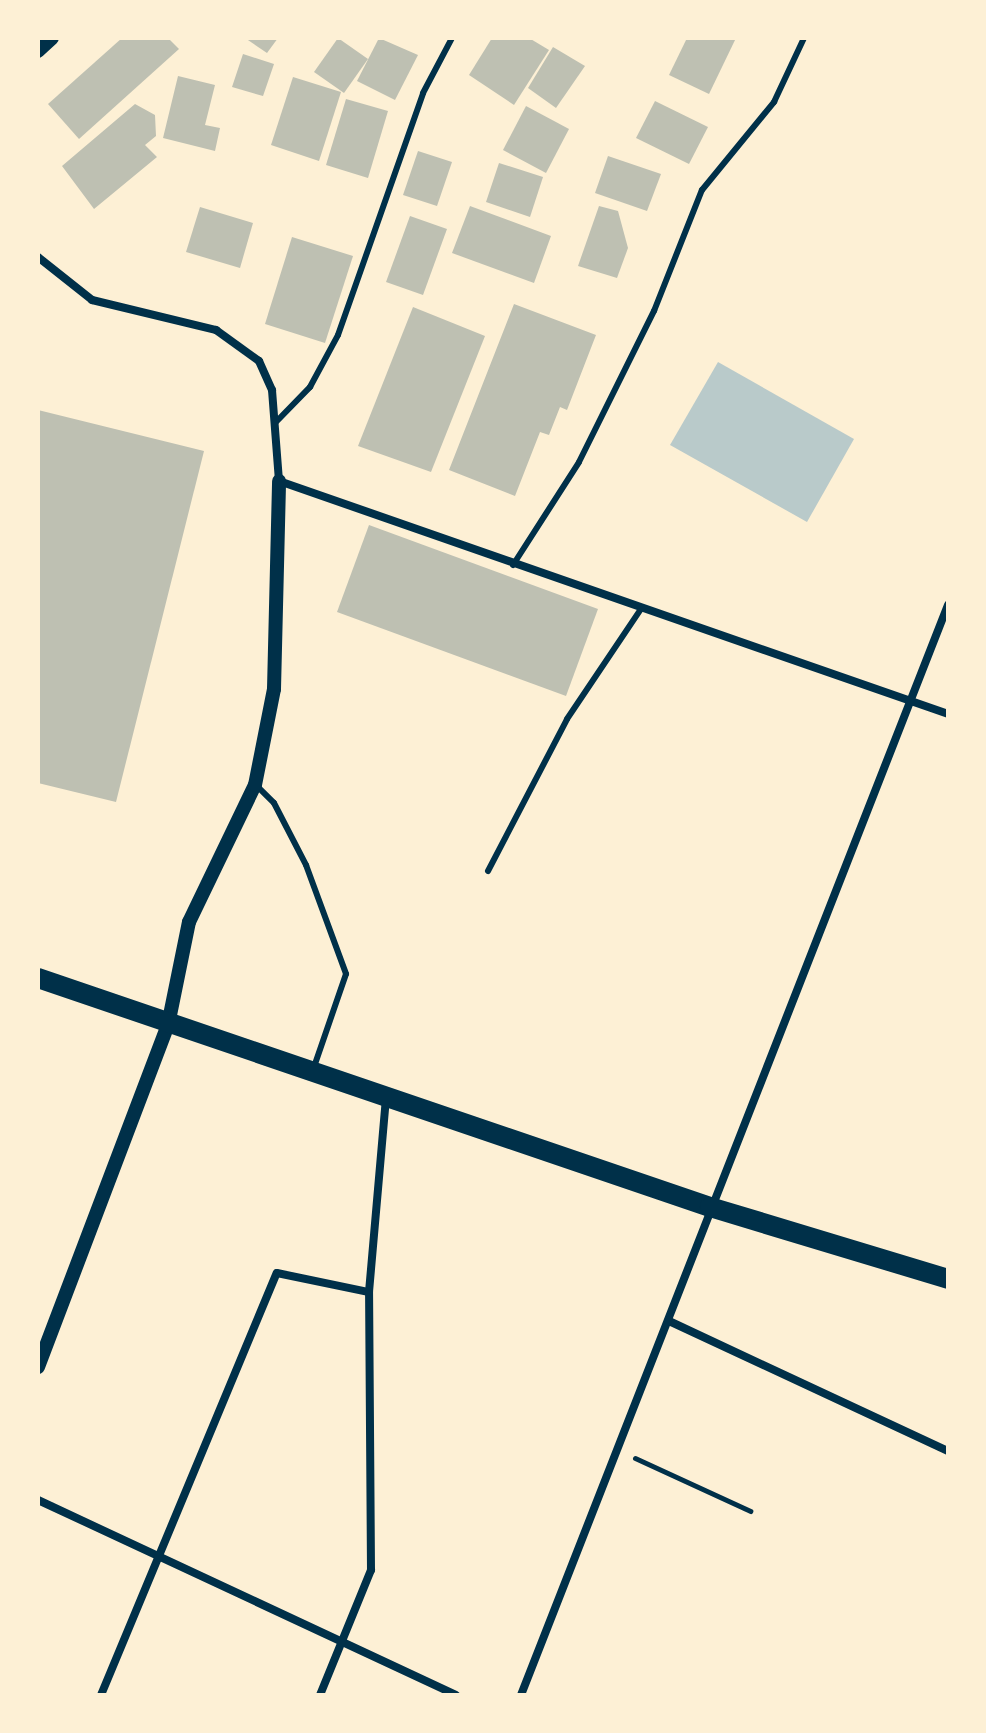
<!DOCTYPE html>
<html>
<head>
<meta charset="utf-8">
<style>
  body { margin:0 }
  #map { position:relative; width:986px; height:1733px; overflow:hidden; background:#fdf0d5; font-family:Signika,sans-serif }
  div>[style] { position:absolute }
  .green>* { inset:0; background:#b9caca }
  .building>* { inset:0; background:#bec0b2 }
  .path>* { height:5px; margin:-2.5px; padding:0 2.5px; transform-origin:2.5px; border-radius:2.5px; background:#003049 }
  .service>* { height:6px; margin:-3px; padding:0 3px; transform-origin:3px; border-radius:3px; background:#003049 }
  .minor>* { height:8px; margin:-4px; padding:0 4px; transform-origin:4px; border-radius:4px; background:#003049 }
  .tertiary>* { height:14px; margin:-7px; padding:0 7px; transform-origin:7px; border-radius:7px; background:#003049 }
  .primary>* { height:20px; margin:-10px; padding:0 10px; transform-origin:10px; border-radius:10px; background:#003049 }
  span { translate:-50% -50%; white-space:nowrap; text-align:center; line-height:1.15; -webkit-text-stroke:6px #fdf0d5; paint-order:stroke }
  .frame { position:absolute; inset:0; border:40px solid #fdf0d5; pointer-events:none }
</style>
</head>
<body>
<div id="map">
  <div class="green">
    <i style="clip-path:polygon(718px 362px,854px 439px,807px 522px,670px 445px)"></i>
  </div>
  <div class="building">
    <i style="clip-path:polygon(122px 38px,168px 38px,179px 49px,79px 139px,48px 104px)"></i>
    <i style="clip-path:polygon(245px 38px,278px 38px,267px 53px)"></i>
    <i style="clip-path:polygon(338px 38px,368px 59px,344px 93px,314px 72px)"></i>
    <i style="clip-path:polygon(379px 38px,418px 55px,395px 100px,357px 81px)"></i>
    <i style="clip-path:polygon(492px 38px,529px 38px,549px 50px,514px 105px,469px 75px)"></i>
    <i style="clip-path:polygon(687px 38px,736px 38px,709px 94px,669px 75px)"></i>
    <i style="clip-path:polygon(553px 47px,585px 66px,556px 108px,528px 88px)"></i>
    <i style="clip-path:polygon(243px 54px,274px 64px,263px 96px,232px 87px)"></i>
    <i style="clip-path:polygon(178px 76px,215px 85px,205px 125px,220px 128px,215px 151px,163px 138px)"></i>
    <i style="clip-path:polygon(293px 77px,341px 92px,319px 161px,271px 145px)"></i>
    <i style="clip-path:polygon(346px 99px,388px 111px,368px 178px,326px 165px)"></i>
    <i style="clip-path:polygon(655px 101px,708px 127px,689px 164px,636px 138px)"></i>
    <i style="clip-path:polygon(135px 104px,155px 115px,156px 136px,145px 145px,157px 157px,94px 209px,62px 166px)"></i>
    <i style="clip-path:polygon(526px 106px,569px 129px,546px 173px,503px 150px)"></i>
    <i style="clip-path:polygon(418px 151px,452px 162px,437px 206px,403px 195px)"></i>
    <i style="clip-path:polygon(608px 156px,661px 174px,647px 211px,595px 193px)"></i>
    <i style="clip-path:polygon(499px 163px,543px 177px,530px 217px,486px 202px)"></i>
    <i style="clip-path:polygon(470px 206px,551px 236px,534px 283px,452px 253px)"></i>
    <i style="clip-path:polygon(599px 206px,618px 211px,628px 248px,617px 278px,578px 266px)"></i>
    <i style="clip-path:polygon(200px 207px,253px 223px,240px 268px,186px 252px)"></i>
    <i style="clip-path:polygon(410px 216px,447px 229px,423px 295px,386px 282px)"></i>
    <i style="clip-path:polygon(292px 237px,353px 256px,325px 343px,265px 324px)"></i>
    <i style="clip-path:polygon(514px 304px,596px 335px,567px 410px,560px 407px,549px 435px,540px 432px,515px 496px,449px 470px)"></i>
    <i style="clip-path:polygon(413px 307px,485px 336px,431px 472px,358px 446px)"></i>
    <i style="clip-path:polygon(38px 410px,204px 451px,116px 802px,38px 783px)"></i>
    <i style="clip-path:polygon(369px 525px,598px 609px,566px 696px,337px 612px)"></i>
  </div>
  <div class="path">
    <i style="left:635px;top:1458px;width:127px;rotate:24.7deg"></i>
  </div>
  <div class="service">
    <i style="left:276px;top:422px;width:49px;rotate:-45.8deg"></i>
    <i style="left:310px;top:387px;width:59px;rotate:-61.7deg"></i>
    <i style="left:338px;top:335px;width:256px;rotate:-70.6deg"></i>
    <i style="left:423px;top:93px;width:62px;rotate:-62.2deg"></i>
    <i style="left:513px;top:565px;width:122px;rotate:-57.3deg"></i>
    <i style="left:579px;top:462px;width:169px;rotate:-63.6deg"></i>
    <i style="left:654px;top:311px;width:130px;rotate:-68.4deg"></i>
    <i style="left:702px;top:190px;width:114px;rotate:-50.7deg"></i>
    <i style="left:774px;top:102px;width:71px;rotate:-64.9deg"></i>
    <i style="left:256px;top:785px;width:25px;rotate:45deg"></i>
    <i style="left:274px;top:803px;width:70px;rotate:62.7deg"></i>
    <i style="left:306px;top:865px;width:116px;rotate:69.8deg"></i>
    <i style="left:346px;top:974px;width:102px;rotate:109deg"></i>
    <i style="left:488px;top:871px;width:171px;rotate:-62.5deg"></i>
    <i style="left:567px;top:719px;width:133px;rotate:-56.1deg"></i>
  </div>
  <div class="minor">
    <i style="left:38px;top:257px;width:69px;rotate:38.5deg"></i>
    <i style="left:92px;top:300px;width:128px;rotate:13.6deg"></i>
    <i style="left:216px;top:330px;width:53px;rotate:35.8deg"></i>
    <i style="left:259px;top:361px;width:32px;rotate:66deg"></i>
    <i style="left:272px;top:390px;width:91px;rotate:85.6deg"></i>
    <i style="left:279px;top:481px;width:708px;rotate:19.2deg"></i>
    <i style="left:669px;top:1321px;width:308px;rotate:25deg"></i>
    <i style="left:38px;top:1500px;width:461px;rotate:25deg"></i>
    <i style="left:101px;top:1695px;width:457px;rotate:-67.4deg"></i>
    <i style="left:277px;top:1273px;width:94px;rotate:11.7deg"></i>
    <i style="left:320px;top:1695px;width:135px;rotate:-67.8deg"></i>
    <i style="left:371px;top:1570px;width:278px;rotate:-90.4deg"></i>
    <i style="left:369px;top:1292px;width:194px;rotate:-85deg"></i>
    <i style="left:521px;top:1695px;width:1171px;rotate:-68.61deg"></i>
  </div>
  <div class="tertiary">
    <i style="left:38px;top:51px;width:19px;rotate:-43deg"></i>
    <i style="left:38px;top:1367px;width:366px;rotate:-69.2deg"></i>
    <i style="left:168px;top:1025px;width:105px;rotate:-78.5deg"></i>
    <i style="left:189px;top:922px;width:152px;rotate:-64.3deg"></i>
    <i style="left:255px;top:785px;width:98px;rotate:-78.8deg"></i>
    <i style="left:274px;top:689px;width:208px;rotate:-88.6deg"></i>
  </div>
  <div class="primary">
    <i style="left:38px;top:978px;width:710px;rotate:18.82deg"></i>
    <i style="left:710px;top:1207px;width:249px;rotate:16.8deg"></i>
  </div>
  <div class="frame"></div>
</div>
</body>
</html>
